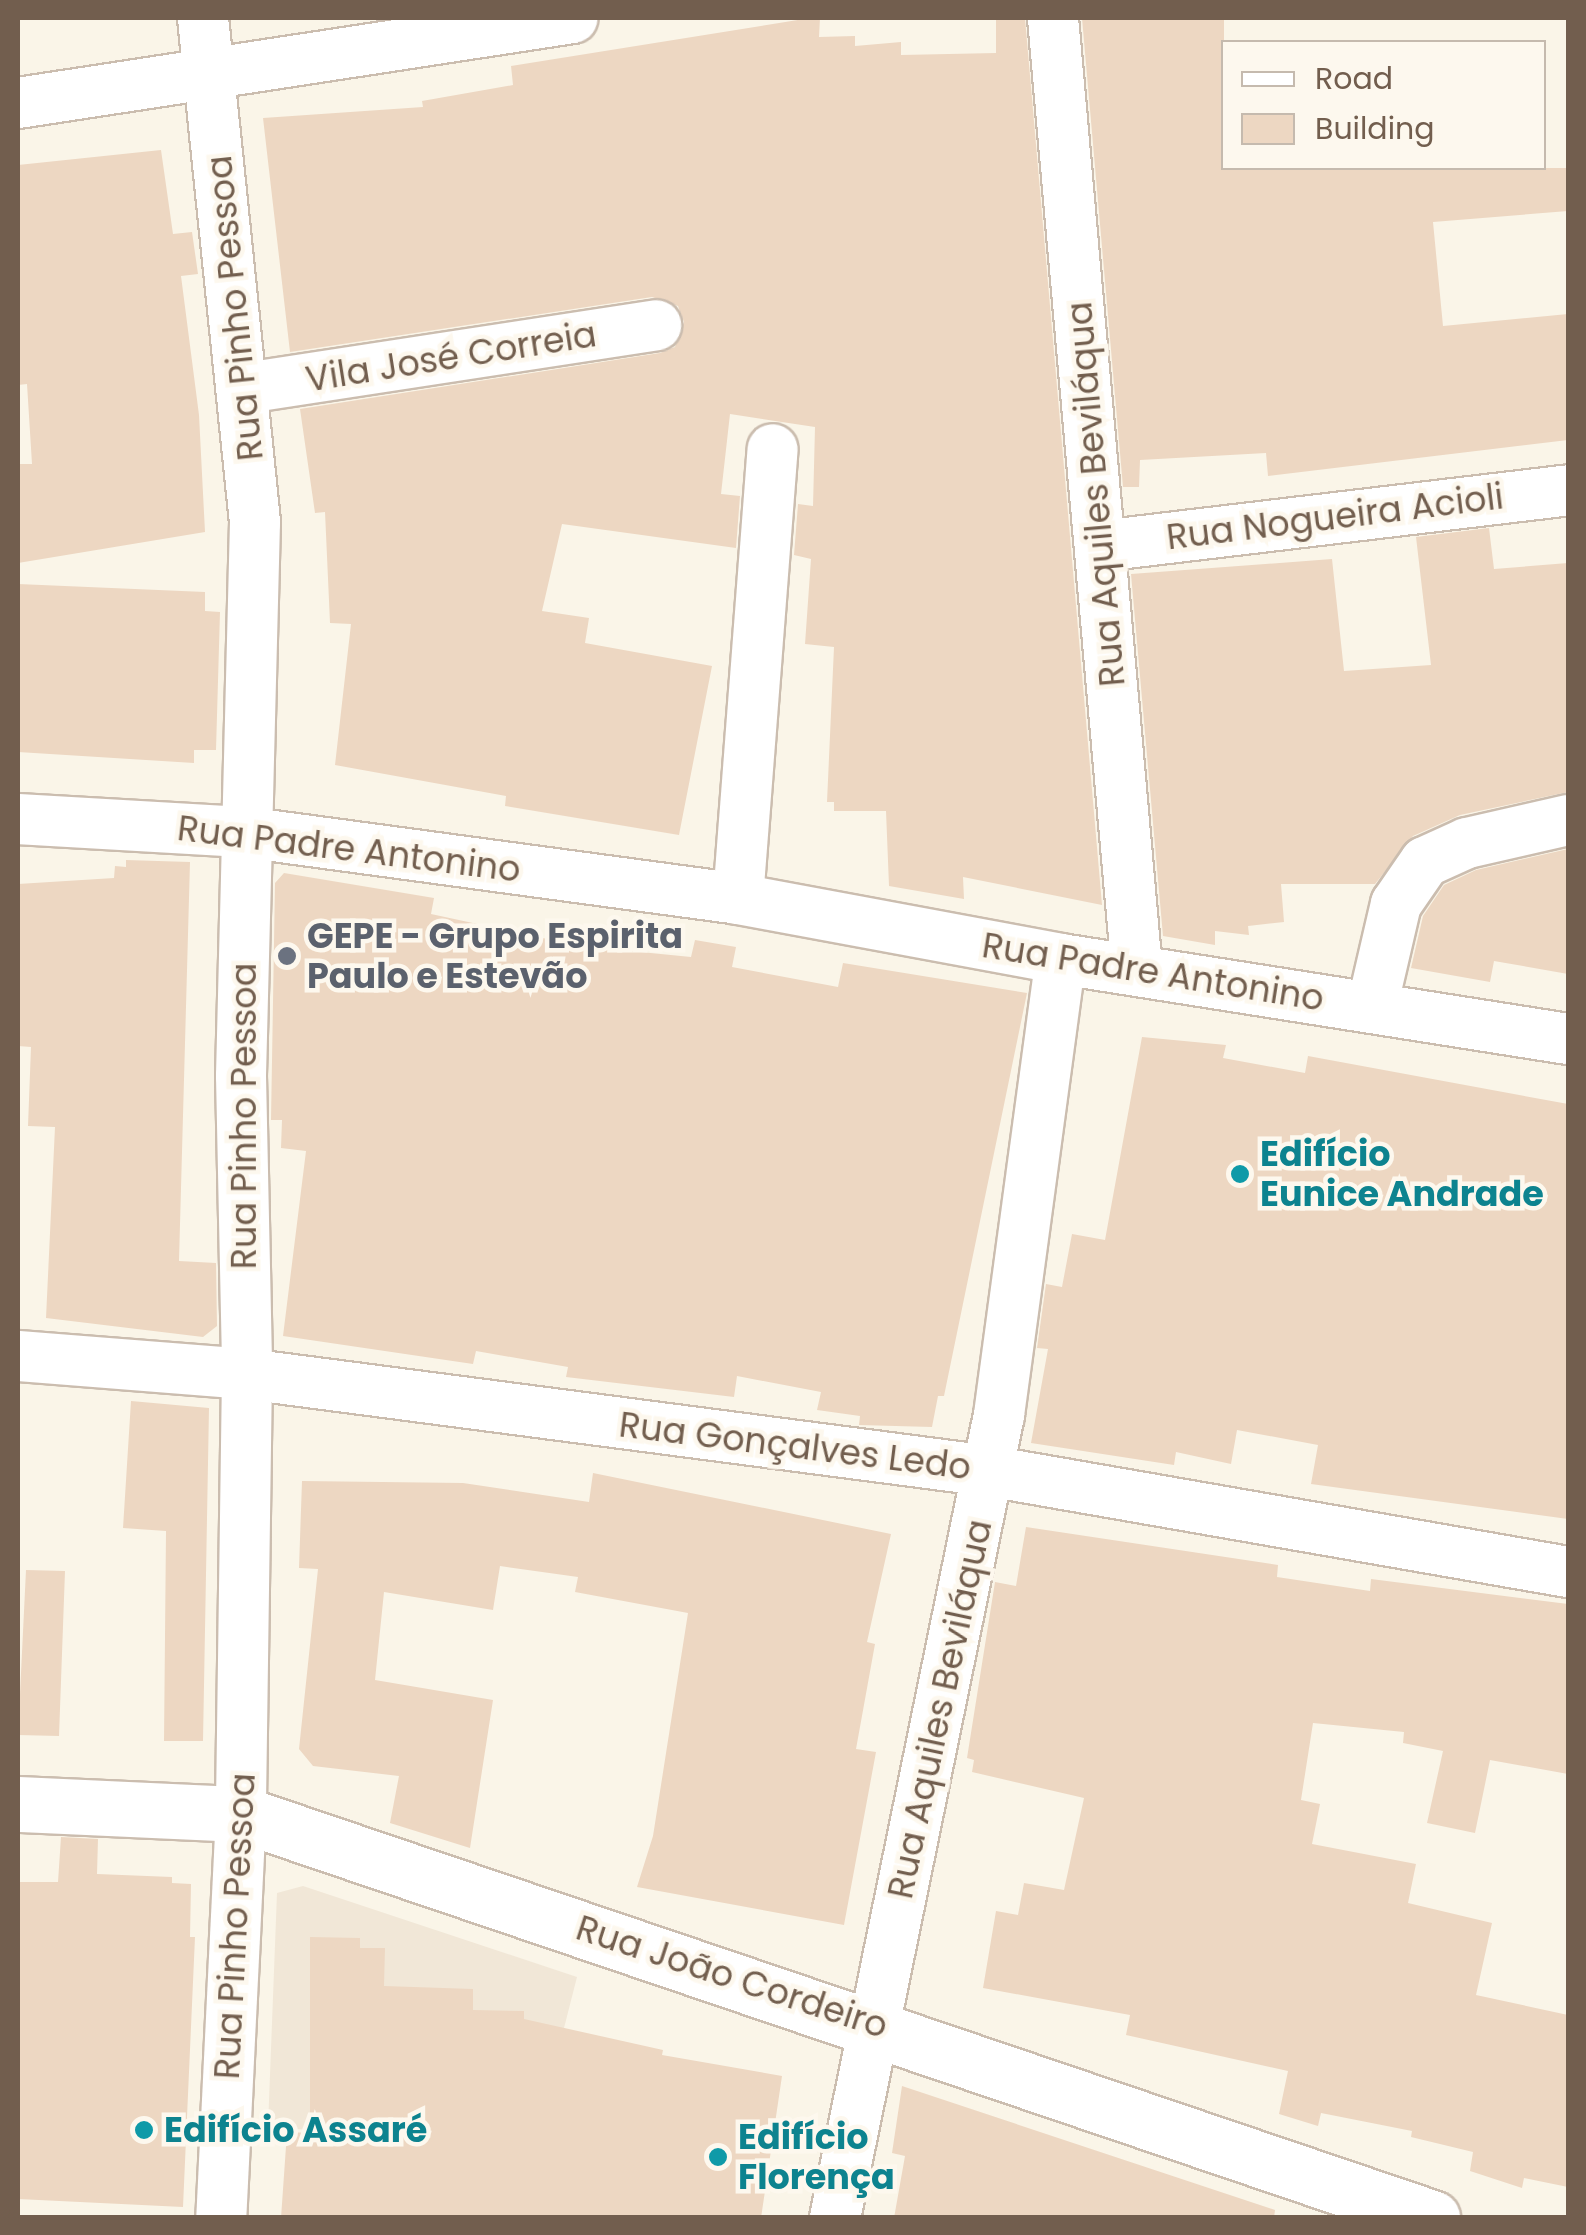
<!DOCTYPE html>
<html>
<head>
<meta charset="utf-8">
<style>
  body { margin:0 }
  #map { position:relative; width:1586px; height:2235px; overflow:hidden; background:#faf5e8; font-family:Poppins,sans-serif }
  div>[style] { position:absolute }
  .residential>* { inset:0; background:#f1e7d7 }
  .building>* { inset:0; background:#edd7c2 }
  .roads { filter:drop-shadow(2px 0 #cbbdaf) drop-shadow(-2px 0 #cbbdaf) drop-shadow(0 2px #cbbdaf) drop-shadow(0 -2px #cbbdaf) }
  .street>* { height:50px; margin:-25px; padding:0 25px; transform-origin:25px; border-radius:25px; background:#fff }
  .secondary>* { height:55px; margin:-27.5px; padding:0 27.5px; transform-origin:27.5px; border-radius:27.5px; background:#fff }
  .dots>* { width:28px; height:28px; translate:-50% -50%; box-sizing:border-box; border:5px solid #fdf8ee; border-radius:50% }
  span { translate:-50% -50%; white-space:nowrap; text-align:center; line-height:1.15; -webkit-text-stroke:9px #fdf8ee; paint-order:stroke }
  .street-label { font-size:35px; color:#725e4e }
  .worship-label { font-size:35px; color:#5b616d; font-weight:700 }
  .left { translate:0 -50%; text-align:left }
  .culture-label { font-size:35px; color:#0d838f; font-weight:700 }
  .frame { position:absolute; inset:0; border:20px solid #725e4e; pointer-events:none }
  .legend { position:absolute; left:1221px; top:40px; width:325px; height:130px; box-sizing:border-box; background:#fdf8ee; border:2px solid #c5baae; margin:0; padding:12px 18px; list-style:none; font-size:30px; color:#725e4e }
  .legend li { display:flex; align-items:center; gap:20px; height:50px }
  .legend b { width:50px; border:2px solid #c5baae }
</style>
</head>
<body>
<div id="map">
  <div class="residential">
    <i style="clip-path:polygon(303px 1886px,577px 1977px,534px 2146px,268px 2127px,277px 1893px)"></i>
  </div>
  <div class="building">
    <i style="clip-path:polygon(810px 18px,820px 18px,819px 37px,855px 36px,855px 46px,901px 42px,901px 55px,996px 53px,996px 18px,1025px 18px,1102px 905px,963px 877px,964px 899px,889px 886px,886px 811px,834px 811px,834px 802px,827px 802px,834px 647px,805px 644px,811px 559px,794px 555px,798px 504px,813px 506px,815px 427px,730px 414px,721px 494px,740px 496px,736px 548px,562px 524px,542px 611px,589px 618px,585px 643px,712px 666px,679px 835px,505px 806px,506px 796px,335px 765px,351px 624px,330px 623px,325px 512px,315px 513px,300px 409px,660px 353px,675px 347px,684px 322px,678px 306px,652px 297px,290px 352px,263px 118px,423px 107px,422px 101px,513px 85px,511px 66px)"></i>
    <i style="clip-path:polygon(1082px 18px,1224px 18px,1224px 168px,1568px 168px,1568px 211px,1433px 222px,1443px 326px,1568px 314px,1568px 440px,1268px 476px,1266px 453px,1140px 460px,1139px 487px,1123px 487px)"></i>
    <i style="clip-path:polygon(161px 150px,173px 234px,192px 232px,198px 274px,181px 276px,199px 415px,205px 532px,18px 563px,18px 464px,32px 464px,27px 384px,18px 385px,18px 165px)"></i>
    <i style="clip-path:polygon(1489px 528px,1494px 569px,1568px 563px,1568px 792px,1460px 815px,1413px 836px,1375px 884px,1281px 884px,1284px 922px,1248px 926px,1249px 935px,1215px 931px,1215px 945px,1163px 936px,1131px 574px,1332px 559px,1344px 671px,1431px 665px,1416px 537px)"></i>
    <i style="clip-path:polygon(18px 584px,205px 592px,205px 611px,220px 612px,216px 750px,194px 750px,194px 763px,18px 752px)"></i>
    <i style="clip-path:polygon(1568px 849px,1568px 974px,1494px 961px,1490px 982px,1411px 968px,1423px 916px,1444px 885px,1476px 870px)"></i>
    <i style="clip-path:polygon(126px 860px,190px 862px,179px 1261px,216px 1263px,217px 1326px,203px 1337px,46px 1318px,55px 1127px,28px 1126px,31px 1047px,18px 1046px,18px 884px,114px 878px,115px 866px,126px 867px)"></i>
    <i style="clip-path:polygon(284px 873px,434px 898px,431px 914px,580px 946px,691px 957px,695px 940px,736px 947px,732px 967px,838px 987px,843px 963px,1027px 993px,944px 1396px,938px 1396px,932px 1427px,859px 1425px,860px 1416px,817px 1410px,821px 1392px,737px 1376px,734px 1397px,566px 1377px,568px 1367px,476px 1351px,473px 1364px,283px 1336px,306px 1151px,281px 1148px,282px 1120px,271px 1120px,275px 883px)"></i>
    <i style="clip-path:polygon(1142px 1037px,1226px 1045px,1223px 1058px,1305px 1073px,1308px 1056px,1568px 1104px,1568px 1519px,1311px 1484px,1318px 1445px,1237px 1430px,1231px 1464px,1176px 1452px,1174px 1465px,1031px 1443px,1048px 1349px,1037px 1348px,1046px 1284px,1062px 1287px,1072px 1234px,1105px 1240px)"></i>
    <i style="clip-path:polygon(131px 1401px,209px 1408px,203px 1741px,164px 1741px,166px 1531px,123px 1528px)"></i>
    <i style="clip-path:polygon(593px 1473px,891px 1534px,867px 1642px,875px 1644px,856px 1749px,876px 1752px,844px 1925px,637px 1887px,653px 1836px,688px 1613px,575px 1592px,578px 1577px,500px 1566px,493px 1610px,384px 1592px,375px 1680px,493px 1700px,470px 1848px,390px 1823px,399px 1776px,313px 1766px,299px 1749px,318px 1569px,299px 1568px,302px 1481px,463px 1483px,589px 1502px)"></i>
    <i style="clip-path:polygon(1026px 1527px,1278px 1565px,1277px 1577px,1370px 1591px,1371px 1579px,1568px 1604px,1568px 1774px,1490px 1760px,1475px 1833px,1427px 1823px,1443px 1751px,1403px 1743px,1404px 1732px,1313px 1723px,1301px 1800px,1320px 1804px,1312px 1844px,1416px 1864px,1408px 1903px,1492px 1923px,1476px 1995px,1568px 2015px,1568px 2187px,1524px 2178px,1522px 2188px,1470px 2171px,1473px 2152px,1411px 2137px,1412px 2131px,1321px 2113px,1318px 2126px,1279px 2114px,1288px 2071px,1126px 2035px,1130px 2015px,983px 1988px,996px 1911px,1018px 1915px,1024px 1883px,1064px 1890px,1084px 1798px,972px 1772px,974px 1760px,967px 1758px,995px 1582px,1016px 1586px)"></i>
    <i style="clip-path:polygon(26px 1570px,65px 1571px,59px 1736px,18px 1735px)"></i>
    <i style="clip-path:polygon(61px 1837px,98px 1839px,97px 1874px,172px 1877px,172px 1883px,191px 1884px,190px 1937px,195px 1937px,183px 2207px,18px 2199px,18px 1882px,58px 1882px)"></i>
    <i style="clip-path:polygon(310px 1937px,360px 1938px,360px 1948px,385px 1948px,384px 1986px,473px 1989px,473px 2010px,524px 2011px,524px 2019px,663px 2050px,662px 2055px,782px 2076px,761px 2218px,281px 2218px,287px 2132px,310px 2133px)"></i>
    <i style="clip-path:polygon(902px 2086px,1275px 2210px,1274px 2218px,894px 2218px,905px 2156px,892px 2153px)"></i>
  </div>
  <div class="roads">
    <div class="street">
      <i style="left:203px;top:18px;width:507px;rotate:84.11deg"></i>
      <i style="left:255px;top:522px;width:554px;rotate:91.45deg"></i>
      <i style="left:241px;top:1076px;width:298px;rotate:88.8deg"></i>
      <i style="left:247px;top:1374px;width:440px;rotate:90.8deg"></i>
      <i style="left:241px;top:1814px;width:404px;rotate:92.8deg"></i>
      <i style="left:1053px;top:18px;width:956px;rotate:84.96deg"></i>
      <i style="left:18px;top:103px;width:561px;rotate:-8.71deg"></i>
      <i style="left:246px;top:388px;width:415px;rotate:-8.7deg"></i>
      <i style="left:1101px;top:546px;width:470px;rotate:-6.8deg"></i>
      <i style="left:18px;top:819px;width:226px;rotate:3.3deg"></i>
      <i style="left:244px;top:832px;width:499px;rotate:7.7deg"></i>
      <i style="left:738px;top:899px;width:329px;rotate:10.5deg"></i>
      <i style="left:1061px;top:959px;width:513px;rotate:8.97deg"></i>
      <i style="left:738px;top:899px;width:451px;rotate:-85.6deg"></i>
      <i style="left:1372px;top:1007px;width:106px;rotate:-76.9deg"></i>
      <i style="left:1396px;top:904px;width:51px;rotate:-55.4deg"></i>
      <i style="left:1425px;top:862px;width:46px;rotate:-24.3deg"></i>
      <i style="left:1467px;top:843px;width:104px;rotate:-12.8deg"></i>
      <i style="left:18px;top:1356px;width:230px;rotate:4.5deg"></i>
      <i style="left:247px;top:1374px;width:748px;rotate:7.45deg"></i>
      <i style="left:989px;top:1471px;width:588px;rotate:9.9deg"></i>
      <i style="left:835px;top:2218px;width:820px;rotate:-78.46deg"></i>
      <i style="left:999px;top:1415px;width:460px;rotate:-82.3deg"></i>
    </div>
    <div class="secondary">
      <i style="left:18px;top:1804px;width:223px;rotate:2.6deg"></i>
      <i style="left:241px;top:1814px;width:1258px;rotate:18.74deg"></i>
    </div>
  </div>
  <div class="dots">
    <i style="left:287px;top:956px;background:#6b7280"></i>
    <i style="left:1240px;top:1174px;background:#0f9aa8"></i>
    <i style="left:144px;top:2130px;background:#0f9aa8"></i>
    <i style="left:718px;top:2157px;background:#0f9aa8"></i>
  </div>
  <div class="street-label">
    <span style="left:235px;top:308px;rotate:-96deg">Rua Pinho Pessoa</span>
    <span style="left:451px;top:357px;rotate:-9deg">Vila José Correia</span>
    <span style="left:1096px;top:494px;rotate:-95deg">Rua Aquiles Beviláqua</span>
    <span style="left:1335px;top:517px;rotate:-7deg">Rua Nogueira Acioli</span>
    <span style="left:349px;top:849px;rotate:7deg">Rua Padre Antonino</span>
    <span style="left:1153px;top:972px;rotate:9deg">Rua Padre Antonino</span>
    <span style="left:244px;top:1116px;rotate:-90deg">Rua Pinho Pessoa</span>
    <span style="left:795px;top:1446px;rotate:7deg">Rua Gonçalves Ledo</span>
    <span style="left:940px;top:1709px;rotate:-78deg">Rua Aquiles Beviláqua</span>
    <span style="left:235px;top:1926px;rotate:-87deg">Rua Pinho Pessoa</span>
    <span style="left:732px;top:1977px;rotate:18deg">Rua João Cordeiro</span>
  </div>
  <div class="worship-label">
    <span class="left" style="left:307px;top:956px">GEPE - Grupo Espirita<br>Paulo e Estevão</span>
  </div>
  <div class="culture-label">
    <span class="left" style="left:1260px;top:1174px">Edifício<br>Eunice Andrade</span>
    <span class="left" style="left:164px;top:2130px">Edifício Assaré</span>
    <span class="left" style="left:738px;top:2157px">Edifício<br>Florença</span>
  </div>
  <div class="frame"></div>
  <ul class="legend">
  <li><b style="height:12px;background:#fff"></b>Road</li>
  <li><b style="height:28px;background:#edd7c2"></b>Building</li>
  </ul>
</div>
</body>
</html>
